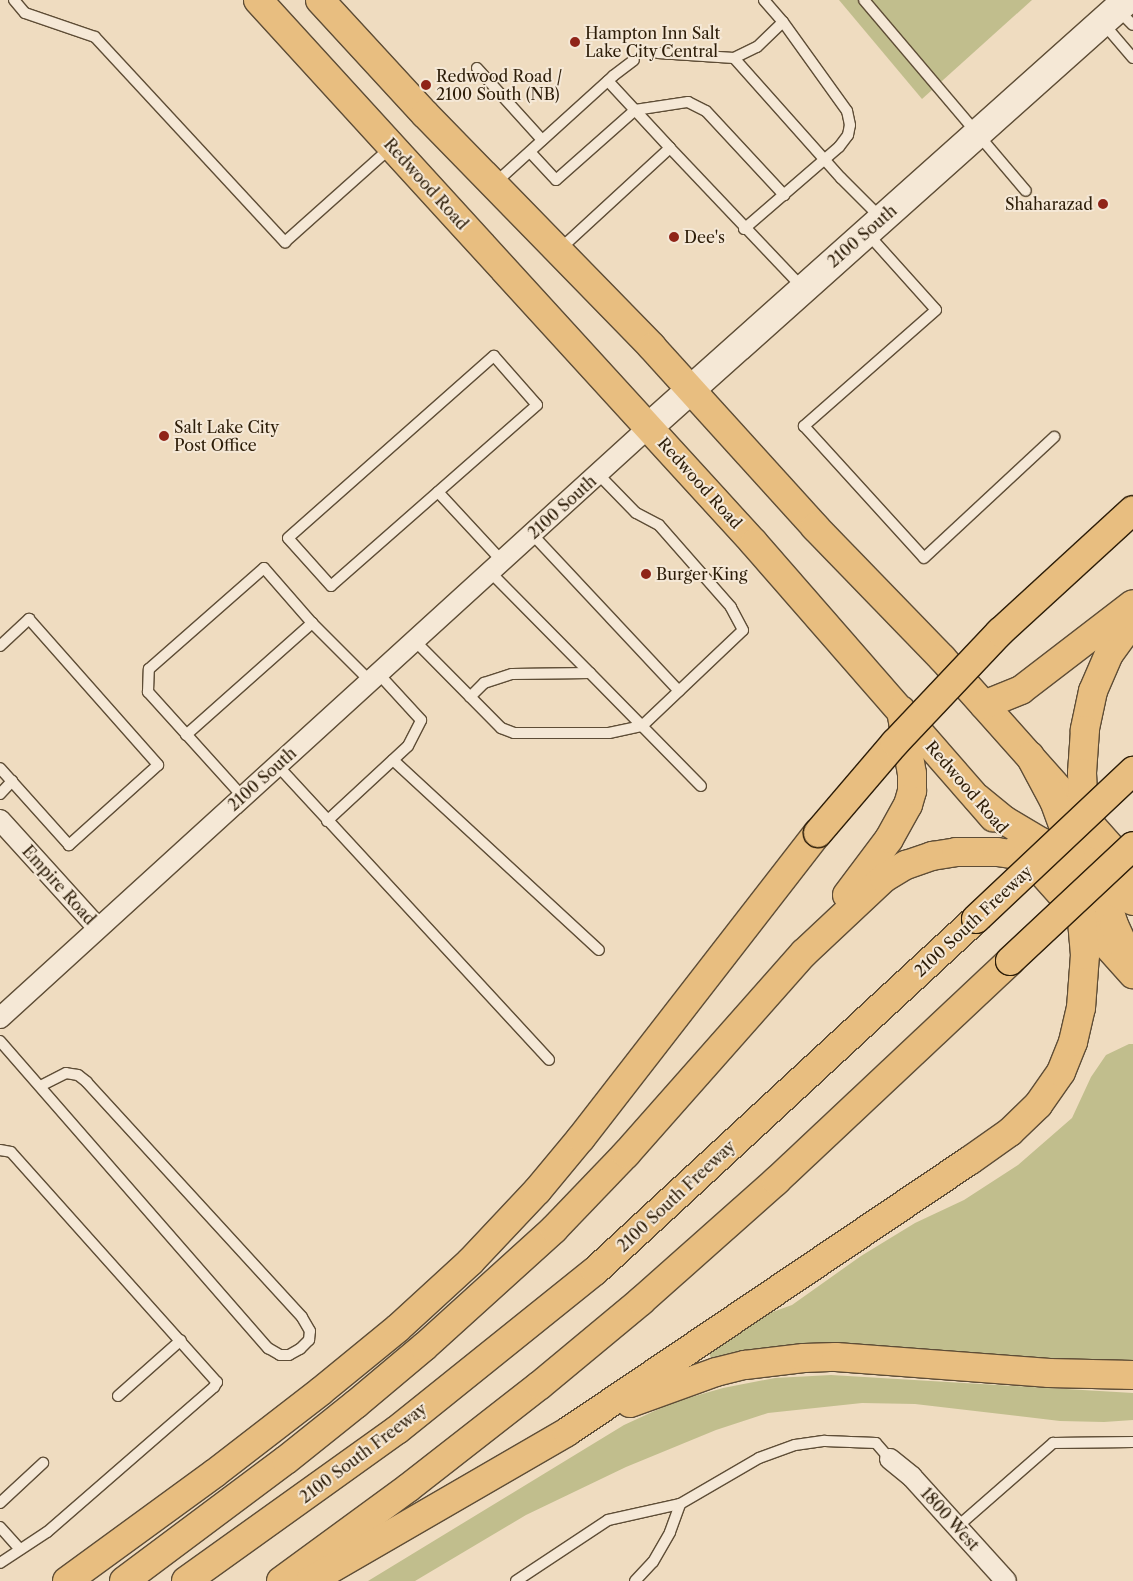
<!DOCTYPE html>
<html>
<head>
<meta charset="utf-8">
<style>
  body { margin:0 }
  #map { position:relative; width:1133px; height:1581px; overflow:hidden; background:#efdcc0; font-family:"Libre Caslon Text",serif }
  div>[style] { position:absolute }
  .green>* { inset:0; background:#c1be8d }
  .roads { filter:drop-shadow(1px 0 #5e4d36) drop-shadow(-1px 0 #5e4d36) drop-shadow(0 1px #5e4d36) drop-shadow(0 -1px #5e4d36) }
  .lane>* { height:10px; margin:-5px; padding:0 5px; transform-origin:5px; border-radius:5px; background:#f5e8d6 }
  .street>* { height:20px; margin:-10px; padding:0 10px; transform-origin:10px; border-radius:10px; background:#f5e8d6 }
  .secondary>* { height:28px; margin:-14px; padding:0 14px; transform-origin:14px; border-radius:14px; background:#f5e8d6 }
  .primary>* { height:28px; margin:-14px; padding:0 14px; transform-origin:14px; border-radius:14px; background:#e8be80 }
  .highway>* { height:28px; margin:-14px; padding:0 14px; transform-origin:14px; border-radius:14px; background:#e8be80 }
  .bridges { filter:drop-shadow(1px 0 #2d1d08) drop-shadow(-1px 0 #2d1d08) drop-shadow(0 1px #2d1d08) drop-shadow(0 -1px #2d1d08) }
  .highway-bridge>* { height:28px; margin:-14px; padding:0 14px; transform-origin:14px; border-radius:14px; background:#e8be80 }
  .dots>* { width:14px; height:14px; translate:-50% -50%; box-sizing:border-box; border:2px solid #f5e8d6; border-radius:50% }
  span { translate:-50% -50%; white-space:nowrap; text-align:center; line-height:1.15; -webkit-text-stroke:4px #f5e8d6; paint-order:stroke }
  .poi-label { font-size:16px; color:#2d1d08 }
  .left { translate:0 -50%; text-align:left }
  .right { translate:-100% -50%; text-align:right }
  .street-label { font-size:16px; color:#2d1d08 }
</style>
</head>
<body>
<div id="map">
  <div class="green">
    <i style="clip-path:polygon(839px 0,1032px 0,922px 99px)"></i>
    <i style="clip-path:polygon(1129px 1044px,1133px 1044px,1133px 1364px,714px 1364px,708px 1352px,764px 1315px,792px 1305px,861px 1256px,915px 1223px,964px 1200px,1018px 1165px,1072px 1118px,1091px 1077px,1106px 1055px)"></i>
    <i style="clip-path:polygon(831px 1375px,1133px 1393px,1133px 1420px,1104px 1422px,1060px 1421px,915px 1404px,862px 1403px,768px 1413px,716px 1430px,626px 1467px,526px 1515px,415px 1581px,368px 1581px,624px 1425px,674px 1402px,723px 1388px,775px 1378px)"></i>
  </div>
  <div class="roads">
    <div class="lane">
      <i style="left:14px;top:0;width:17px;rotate:50deg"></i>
      <i style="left:25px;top:13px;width:74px;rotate:18.9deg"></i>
      <i style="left:95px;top:37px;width:280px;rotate:47.2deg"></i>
      <i style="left:285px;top:242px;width:141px;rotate:-41.8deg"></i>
      <i style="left:864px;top:0;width:250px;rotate:49.7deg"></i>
      <i style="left:1118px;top:10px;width:21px;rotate:45deg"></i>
      <i style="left:1103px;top:23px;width:46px;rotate:49.4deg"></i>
      <i style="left:658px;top:53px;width:76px;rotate:3.8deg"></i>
      <i style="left:734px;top:58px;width:25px;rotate:-26deg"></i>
      <i style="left:757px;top:47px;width:36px;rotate:-44deg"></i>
      <i style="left:783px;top:22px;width:29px;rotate:-131deg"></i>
      <i style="left:734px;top:58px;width:161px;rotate:48.3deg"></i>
      <i style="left:841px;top:178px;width:57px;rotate:45deg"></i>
      <i style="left:477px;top:68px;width:97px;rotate:47.9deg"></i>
      <i style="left:608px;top:81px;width:91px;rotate:47.2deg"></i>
      <i style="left:530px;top:152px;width:38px;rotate:47deg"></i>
      <i style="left:556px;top:180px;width:106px;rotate:-41.5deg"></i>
      <i style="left:635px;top:110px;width:54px;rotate:-8.6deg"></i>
      <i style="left:688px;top:102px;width:20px;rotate:27deg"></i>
      <i style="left:706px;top:111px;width:115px;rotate:47.1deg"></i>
      <i style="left:494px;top:184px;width:161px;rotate:-42.2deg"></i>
      <i style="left:613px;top:76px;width:26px;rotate:-37deg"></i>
      <i style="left:744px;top:229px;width:125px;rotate:-40.8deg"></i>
      <i style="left:839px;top:147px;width:15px;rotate:-53deg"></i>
      <i style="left:848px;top:135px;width:10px;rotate:-79deg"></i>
      <i style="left:850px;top:125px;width:14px;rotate:-102deg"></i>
      <i style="left:847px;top:111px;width:110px;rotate:-125.7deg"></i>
      <i style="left:867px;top:233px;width:103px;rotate:48.1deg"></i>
      <i style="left:936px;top:310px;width:176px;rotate:138.7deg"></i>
      <i style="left:804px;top:426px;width:178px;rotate:47.7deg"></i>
      <i style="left:924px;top:558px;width:178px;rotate:-42.9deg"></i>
      <i style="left:559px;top:250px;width:151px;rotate:-42.6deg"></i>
      <i style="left:670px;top:148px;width:192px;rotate:46.5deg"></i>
      <i style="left:494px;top:356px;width:65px;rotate:48.7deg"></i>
      <i style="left:537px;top:405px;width:274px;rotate:138.7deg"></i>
      <i style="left:331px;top:586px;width:64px;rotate:-131.9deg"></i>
      <i style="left:288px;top:538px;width:275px;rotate:-41.5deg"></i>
      <i style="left:438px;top:492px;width:94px;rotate:47.2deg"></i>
      <i style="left:532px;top:534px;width:215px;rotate:46.9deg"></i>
      <i style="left:414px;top:640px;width:124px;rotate:45.3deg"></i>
      <i style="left:501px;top:728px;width:14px;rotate:21deg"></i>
      <i style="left:514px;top:733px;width:95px"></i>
      <i style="left:609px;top:733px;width:34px;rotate:-12deg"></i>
      <i style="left:642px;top:726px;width:84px;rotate:45.5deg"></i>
      <i style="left:0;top:646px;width:40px;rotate:-43deg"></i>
      <i style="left:29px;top:619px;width:195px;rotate:48.5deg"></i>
      <i style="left:158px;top:765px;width:120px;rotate:138deg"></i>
      <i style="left:69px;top:845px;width:103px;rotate:-131.9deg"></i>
      <i style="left:590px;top:673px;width:74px;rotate:45.5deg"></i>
      <i style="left:642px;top:726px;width:139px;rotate:-43.5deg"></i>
      <i style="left:743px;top:630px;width:26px;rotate:-118deg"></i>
      <i style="left:731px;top:607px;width:109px;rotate:-131.3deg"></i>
      <i style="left:659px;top:525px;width:26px;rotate:-152deg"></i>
      <i style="left:636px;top:513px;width:54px;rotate:-134.3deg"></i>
      <i style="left:470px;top:697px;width:20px;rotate:-45deg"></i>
      <i style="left:484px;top:683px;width:29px;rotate:-18deg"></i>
      <i style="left:512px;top:674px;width:78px;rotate:-0.7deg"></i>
      <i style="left:590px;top:673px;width:142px;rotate:-134.7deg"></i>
      <i style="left:186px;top:735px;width:169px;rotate:-41.6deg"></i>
      <i style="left:393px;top:760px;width:280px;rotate:42.7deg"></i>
      <i style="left:277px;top:765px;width:401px;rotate:47.3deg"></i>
      <i style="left:0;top:794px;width:18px;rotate:-47deg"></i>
      <i style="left:243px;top:797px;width:142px;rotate:-132.1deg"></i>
      <i style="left:148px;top:692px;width:23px;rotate:-88deg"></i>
      <i style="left:149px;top:669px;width:153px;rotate:-41.3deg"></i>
      <i style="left:264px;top:568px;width:73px;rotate:48.9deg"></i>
      <i style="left:312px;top:623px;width:82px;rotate:45deg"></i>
      <i style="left:327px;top:821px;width:110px;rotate:-42.8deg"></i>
      <i style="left:408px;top:746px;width:29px;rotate:-63deg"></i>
      <i style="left:421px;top:720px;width:64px;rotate:-132.5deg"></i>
      <i style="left:0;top:1041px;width:408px;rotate:48.9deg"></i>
      <i style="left:268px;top:1348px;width:14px;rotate:30deg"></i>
      <i style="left:280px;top:1355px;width:9px"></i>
      <i style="left:289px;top:1355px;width:13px;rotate:-29deg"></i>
      <i style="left:300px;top:1349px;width:13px;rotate:-45deg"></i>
      <i style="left:309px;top:1340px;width:9px;rotate:-84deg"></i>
      <i style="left:310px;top:1331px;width:16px;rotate:-120deg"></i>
      <i style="left:302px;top:1317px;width:319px;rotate:-132.5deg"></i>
      <i style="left:87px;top:1082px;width:11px;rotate:-142deg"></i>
      <i style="left:78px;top:1075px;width:12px;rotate:-171deg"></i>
      <i style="left:66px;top:1073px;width:29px;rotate:153deg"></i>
      <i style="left:0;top:1150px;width:11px;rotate:10deg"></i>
      <i style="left:11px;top:1152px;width:309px;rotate:48.2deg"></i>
      <i style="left:217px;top:1382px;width:6px;rotate:121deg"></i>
      <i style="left:214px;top:1387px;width:221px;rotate:139deg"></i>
      <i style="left:47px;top:1532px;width:56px;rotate:146.6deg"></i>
      <i style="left:118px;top:1396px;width:84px;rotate:-41.6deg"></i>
      <i style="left:0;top:1503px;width:59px;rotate:-42.9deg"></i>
      <i style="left:0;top:1527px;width:30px;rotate:48deg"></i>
      <i style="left:957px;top:1527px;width:128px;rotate:-41.2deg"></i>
      <i style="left:1053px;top:1443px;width:80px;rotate:-0.7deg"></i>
      <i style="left:516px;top:1581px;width:110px;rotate:-33.5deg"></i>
      <i style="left:608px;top:1520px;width:74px;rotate:-12.5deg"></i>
      <i style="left:680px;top:1504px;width:91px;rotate:-30.2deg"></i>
      <i style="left:759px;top:1458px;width:38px;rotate:-20deg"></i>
      <i style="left:795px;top:1445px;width:30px;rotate:-8deg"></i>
      <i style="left:825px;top:1441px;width:51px;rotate:2.2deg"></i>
      <i style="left:876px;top:1443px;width:21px;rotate:49deg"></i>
      <i style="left:635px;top:1581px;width:26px;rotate:-47deg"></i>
      <i style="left:653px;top:1562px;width:34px;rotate:-60deg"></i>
      <i style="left:670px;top:1532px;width:30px;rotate:-70deg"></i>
    </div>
    <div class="street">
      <i style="left:0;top:820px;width:146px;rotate:47.8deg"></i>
      <i style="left:0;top:1018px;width:878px;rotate:-42.32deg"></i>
      <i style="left:890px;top:1459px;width:28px;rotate:39deg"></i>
      <i style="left:912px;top:1477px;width:140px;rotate:47.9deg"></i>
    </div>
    <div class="secondary">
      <i style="left:649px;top:427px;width:641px;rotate:-41.77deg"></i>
    </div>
    <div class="primary">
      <i style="left:258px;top:0;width:735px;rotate:47.59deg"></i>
      <i style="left:754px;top:543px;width:364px;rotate:48.9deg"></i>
      <i style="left:320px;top:0;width:155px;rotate:47.4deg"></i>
      <i style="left:425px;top:114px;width:325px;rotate:45.7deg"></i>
      <i style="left:652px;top:347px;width:243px;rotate:47.8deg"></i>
      <i style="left:815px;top:527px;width:182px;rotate:45.9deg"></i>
      <i style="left:942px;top:658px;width:287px;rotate:48.3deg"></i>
      <i style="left:1019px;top:847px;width:171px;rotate:48.1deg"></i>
    </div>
    <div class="highway">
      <i style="left:1133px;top:621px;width:41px;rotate:126deg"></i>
      <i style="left:1109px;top:654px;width:40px;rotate:113.4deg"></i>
      <i style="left:1093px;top:691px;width:40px;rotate:102deg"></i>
      <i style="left:1085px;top:730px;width:43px;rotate:94deg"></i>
      <i style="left:1082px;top:773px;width:44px;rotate:87.4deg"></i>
      <i style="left:1084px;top:817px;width:48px;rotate:76.8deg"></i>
      <i style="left:1095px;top:864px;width:64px;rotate:72.7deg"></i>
      <i style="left:1114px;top:925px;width:45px;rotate:65.1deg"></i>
      <i style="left:984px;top:705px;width:40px;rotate:-22deg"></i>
      <i style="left:1021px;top:690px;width:141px;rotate:-37.5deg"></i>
      <i style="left:977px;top:798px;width:35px;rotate:39deg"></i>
      <i style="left:1004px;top:820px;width:43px;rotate:30.7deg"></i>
      <i style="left:1041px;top:842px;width:33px;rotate:25deg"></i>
      <i style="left:1071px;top:856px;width:65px;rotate:17.9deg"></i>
      <i style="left:847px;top:895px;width:70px;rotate:-53.1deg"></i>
      <i style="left:889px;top:839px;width:39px;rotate:-61deg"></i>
      <i style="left:908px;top:805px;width:15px;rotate:-74deg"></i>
      <i style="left:912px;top:791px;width:17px;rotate:-90deg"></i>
      <i style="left:912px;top:774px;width:65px;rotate:-99.8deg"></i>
      <i style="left:630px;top:1403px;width:91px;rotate:-19.8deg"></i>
      <i style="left:716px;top:1372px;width:30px;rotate:-14deg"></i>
      <i style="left:745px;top:1365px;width:59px;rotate:-6.8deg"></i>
      <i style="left:804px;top:1358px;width:32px;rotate:-2deg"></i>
      <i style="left:836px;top:1357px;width:214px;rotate:4.3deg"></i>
      <i style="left:1049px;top:1373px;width:84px;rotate:1.4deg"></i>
      <i style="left:67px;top:1581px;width:183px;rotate:-36.1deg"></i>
      <i style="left:215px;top:1473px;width:134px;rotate:-37.7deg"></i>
      <i style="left:321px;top:1391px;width:99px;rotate:-39.3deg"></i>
      <i style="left:398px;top:1328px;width:98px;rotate:-42.5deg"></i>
      <i style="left:470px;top:1262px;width:98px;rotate:-46.7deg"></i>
      <i style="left:537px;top:1191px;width:69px;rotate:-50.3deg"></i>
      <i style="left:581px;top:1138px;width:386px;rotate:-52.2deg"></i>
      <i style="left:124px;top:1581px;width:202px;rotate:-36.8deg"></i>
      <i style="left:286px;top:1460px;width:90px;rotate:-38.7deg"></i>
      <i style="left:356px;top:1404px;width:89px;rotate:-40deg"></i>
      <i style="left:424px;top:1347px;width:176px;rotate:-42.2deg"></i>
      <i style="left:554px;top:1229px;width:104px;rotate:-46.2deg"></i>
      <i style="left:626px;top:1154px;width:268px;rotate:-48.5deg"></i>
      <i style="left:804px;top:953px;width:110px;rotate:-43.2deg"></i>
      <i style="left:884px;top:878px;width:26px;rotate:-31deg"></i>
      <i style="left:906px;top:865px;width:28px;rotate:-19deg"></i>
      <i style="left:932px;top:856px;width:24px;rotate:-9deg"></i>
      <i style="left:956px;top:852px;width:41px"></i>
      <i style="left:997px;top:852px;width:29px;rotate:8deg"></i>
      <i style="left:1026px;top:856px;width:29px;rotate:16deg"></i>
      <i style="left:1054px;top:864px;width:87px;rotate:25.1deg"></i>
      <i style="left:186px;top:1581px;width:259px;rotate:-35.6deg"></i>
      <i style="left:397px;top:1430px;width:254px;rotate:-38.8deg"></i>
      <i style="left:595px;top:1271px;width:519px;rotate:-42.73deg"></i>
      <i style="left:281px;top:1581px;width:157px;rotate:-36.2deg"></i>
      <i style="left:408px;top:1488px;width:167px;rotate:-38deg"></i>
      <i style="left:540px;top:1385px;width:131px;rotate:-39.7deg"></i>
      <i style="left:641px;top:1301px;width:181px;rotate:-41.6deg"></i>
      <i style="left:776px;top:1181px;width:321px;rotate:-43.2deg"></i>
      <i style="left:310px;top:1581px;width:297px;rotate:-30.1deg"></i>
      <i style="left:567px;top:1432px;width:485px;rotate:-34deg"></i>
      <i style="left:969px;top:1161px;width:50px;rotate:-35.3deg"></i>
      <i style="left:1010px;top:1132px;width:39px;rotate:-44deg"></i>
      <i style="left:1038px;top:1105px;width:40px;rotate:-55.1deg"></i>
      <i style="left:1061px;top:1072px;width:32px;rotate:-68deg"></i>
      <i style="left:1073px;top:1042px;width:35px;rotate:-77deg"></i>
      <i style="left:1081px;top:1008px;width:53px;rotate:-85.7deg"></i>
      <i style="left:1085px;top:955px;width:57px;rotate:-95deg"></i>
      <i style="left:1080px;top:898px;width:72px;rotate:-102.9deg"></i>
      <i style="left:1064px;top:828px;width:29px;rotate:-110deg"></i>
      <i style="left:1054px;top:801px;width:51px;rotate:-118.1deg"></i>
    </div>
  </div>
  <div class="bridges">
    <div class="highway-bridge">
      <i style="left:818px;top:833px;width:118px;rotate:-49.5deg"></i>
      <i style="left:895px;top:743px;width:153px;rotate:-46.6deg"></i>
      <i style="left:1000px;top:632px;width:180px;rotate:-42.5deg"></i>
      <i style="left:976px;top:919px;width:216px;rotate:-43.3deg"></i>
      <i style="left:1010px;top:961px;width:168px;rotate:-43.1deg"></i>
    </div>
  </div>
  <div class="dots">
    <i style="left:575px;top:42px;background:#8f2418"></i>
    <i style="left:426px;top:85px;background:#8f2418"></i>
    <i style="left:1103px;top:204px;background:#8f2418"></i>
    <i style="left:674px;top:237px;background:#8f2418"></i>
    <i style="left:164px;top:436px;background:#8f2418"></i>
    <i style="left:646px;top:574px;background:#8f2418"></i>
  </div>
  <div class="poi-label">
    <span class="left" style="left:585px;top:42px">Hampton Inn Salt<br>Lake City Central</span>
    <span class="left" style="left:436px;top:85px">Redwood Road /<br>2100 South (NB)</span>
    <span class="right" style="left:1093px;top:204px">Shaharazad</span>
    <span class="left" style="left:684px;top:237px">Dee's</span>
    <span class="left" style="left:174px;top:436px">Salt Lake City<br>Post Office</span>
    <span class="left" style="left:656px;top:574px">Burger King</span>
  </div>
  <div class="street-label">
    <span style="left:426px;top:184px;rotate:48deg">Redwood Road</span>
    <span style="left:862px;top:236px;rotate:-41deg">2100 South</span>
    <span style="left:700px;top:483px;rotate:48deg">Redwood Road</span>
    <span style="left:562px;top:507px;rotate:-42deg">2100 South</span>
    <span style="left:262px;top:779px;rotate:-42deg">2100 South</span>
    <span style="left:967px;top:787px;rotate:49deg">Redwood Road</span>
    <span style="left:59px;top:885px;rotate:48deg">Empire Road</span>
    <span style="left:973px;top:921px;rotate:-43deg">2100 South Freeway</span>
    <span style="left:676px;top:1196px;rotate:-43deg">2100 South Freeway</span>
    <span style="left:363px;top:1453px;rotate:-37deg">2100 South Freeway</span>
    <span style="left:950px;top:1519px;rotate:48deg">1800 West</span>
  </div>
</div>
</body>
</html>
